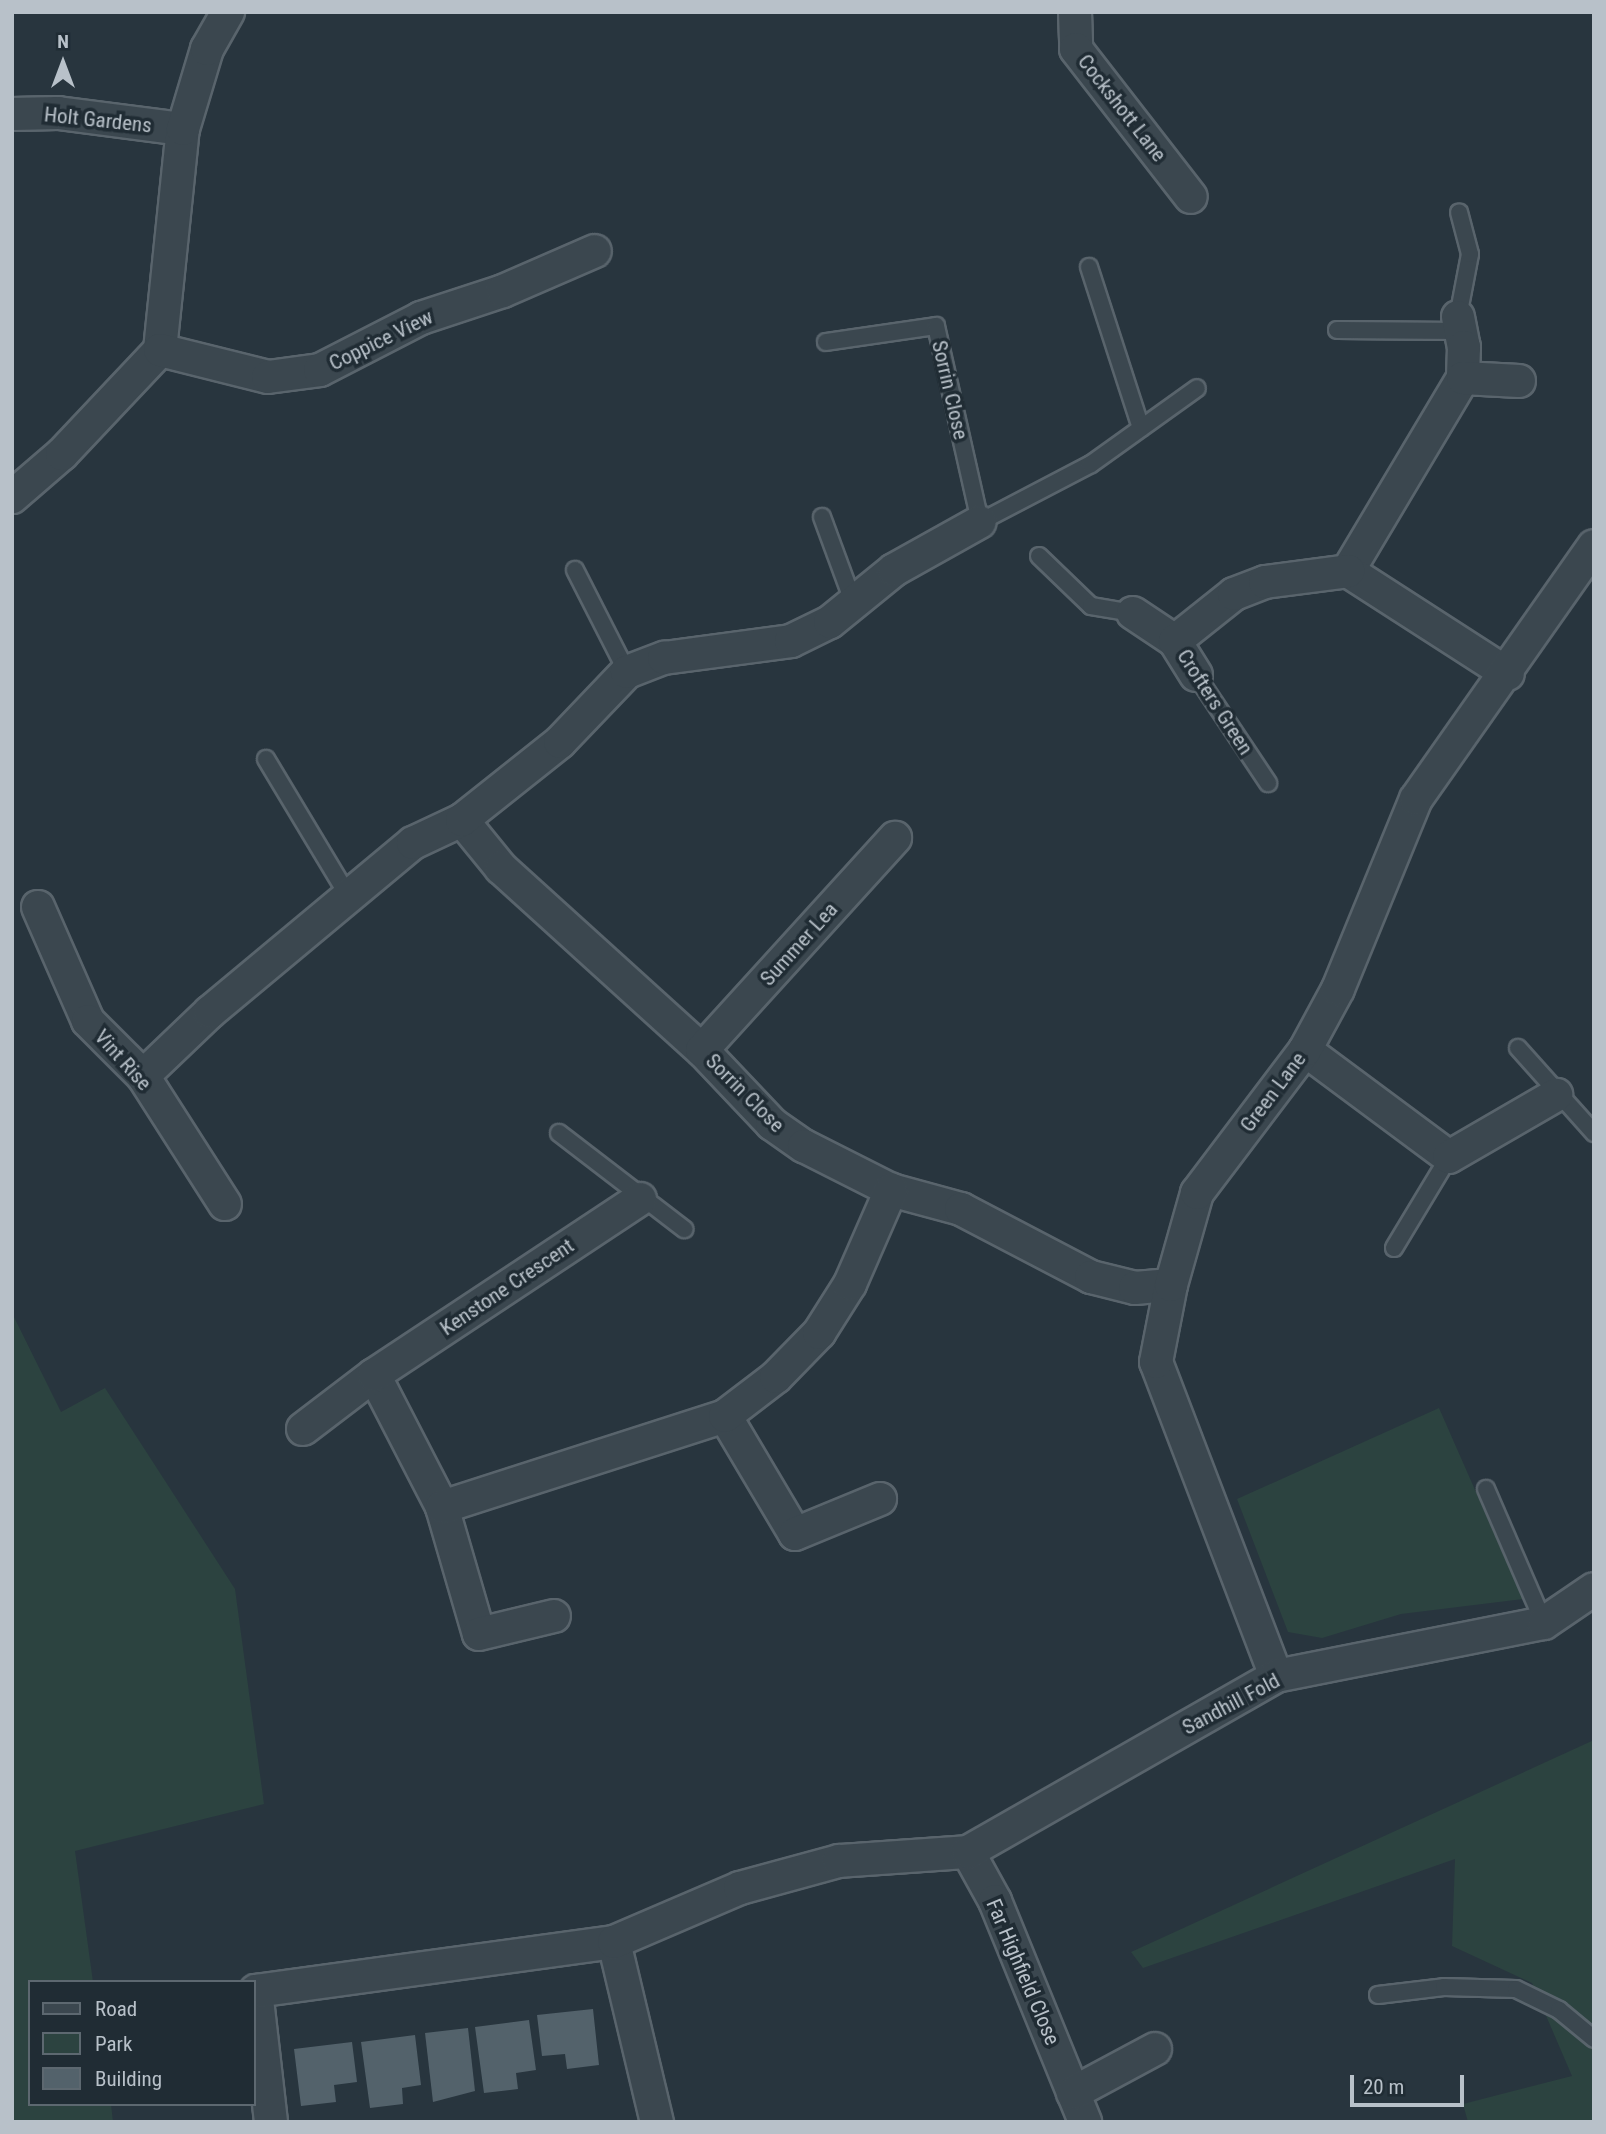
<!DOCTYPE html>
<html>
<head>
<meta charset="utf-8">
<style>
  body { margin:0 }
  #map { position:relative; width:1606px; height:2134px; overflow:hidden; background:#28353e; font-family:"Roboto Condensed",sans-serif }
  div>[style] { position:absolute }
  .green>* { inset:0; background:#2c4340 }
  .building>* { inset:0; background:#53626b }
  .roads { filter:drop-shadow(2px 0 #59646c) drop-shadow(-2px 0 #59646c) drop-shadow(0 2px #59646c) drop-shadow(0 -2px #59646c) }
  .lane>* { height:16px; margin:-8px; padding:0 8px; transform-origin:8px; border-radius:8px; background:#3b474f }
  .street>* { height:32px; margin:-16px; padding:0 16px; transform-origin:16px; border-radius:16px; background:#3b474f }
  span { translate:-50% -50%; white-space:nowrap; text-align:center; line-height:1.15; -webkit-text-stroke:7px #202c34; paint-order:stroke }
  .street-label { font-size:21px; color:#b8c1c9 }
  .frame { position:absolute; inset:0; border:14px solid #b8c1c9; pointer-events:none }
  .legend { position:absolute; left:28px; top:1980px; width:228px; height:126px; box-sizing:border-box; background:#202c34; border:2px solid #5d6870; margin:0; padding:9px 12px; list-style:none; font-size:21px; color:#b8c1c9 }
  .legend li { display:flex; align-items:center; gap:14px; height:35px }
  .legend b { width:35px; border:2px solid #5d6870 }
  .north { position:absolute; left:28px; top:28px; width:70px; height:70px; -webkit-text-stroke:5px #202c34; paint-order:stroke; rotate:0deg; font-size:19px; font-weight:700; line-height:28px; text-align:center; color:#b8c1c9 }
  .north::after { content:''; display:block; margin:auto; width:24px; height:32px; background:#b8c1c9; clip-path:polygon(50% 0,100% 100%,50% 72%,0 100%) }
  .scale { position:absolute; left:1350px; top:2075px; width:114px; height:32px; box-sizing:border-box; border:4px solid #b8c1c9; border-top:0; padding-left:9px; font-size:21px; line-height:24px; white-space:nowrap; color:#b8c1c9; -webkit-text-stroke:5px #202c34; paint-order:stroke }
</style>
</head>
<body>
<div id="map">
  <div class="green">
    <i style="clip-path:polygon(12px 1313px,61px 1412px,105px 1388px,235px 1589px,264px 1804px,75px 1851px,93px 1982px,30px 1982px,30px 2104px,111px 2104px,113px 2122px,12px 2122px)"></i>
    <i style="clip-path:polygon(1439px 1408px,1523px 1599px,1401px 1614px,1322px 1638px,1288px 1632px,1237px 1499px)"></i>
    <i style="clip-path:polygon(1594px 1740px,1594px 2122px,1468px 2122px,1463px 2104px,1572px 2076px,1532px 1983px,1452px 1946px,1455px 1859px,1143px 1968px,1131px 1952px)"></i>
  </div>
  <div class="building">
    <i style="clip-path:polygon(593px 2009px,599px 2065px,567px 2069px,565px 2054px,542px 2056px,537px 2015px)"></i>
    <i style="clip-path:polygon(529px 2020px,536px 2070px,516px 2073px,518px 2089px,484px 2093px,475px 2027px)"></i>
    <i style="clip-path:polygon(468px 2028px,475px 2091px,433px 2102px,425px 2033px)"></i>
    <i style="clip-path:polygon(415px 2035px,421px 2085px,402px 2088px,403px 2104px,370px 2108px,361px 2042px)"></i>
    <i style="clip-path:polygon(352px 2042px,357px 2082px,334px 2085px,336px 2102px,301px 2106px,294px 2049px)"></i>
  </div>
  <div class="roads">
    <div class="lane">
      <i style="left:1089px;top:267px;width:169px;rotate:72.1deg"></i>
      <i style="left:1458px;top:317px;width:64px;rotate:-79.2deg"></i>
      <i style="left:1470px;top:254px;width:43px;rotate:-104.7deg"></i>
      <i style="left:1337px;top:330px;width:123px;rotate:0.5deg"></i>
      <i style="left:826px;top:342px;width:111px;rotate:-8.3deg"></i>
      <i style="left:936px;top:326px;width:201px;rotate:77.3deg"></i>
      <i style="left:980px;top:522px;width:125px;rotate:-27.6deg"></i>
      <i style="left:1091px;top:464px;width:130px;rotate:-35.6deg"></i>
      <i style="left:822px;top:517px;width:93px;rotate:69.8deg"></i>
      <i style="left:1039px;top:556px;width:72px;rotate:43.9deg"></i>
      <i style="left:1091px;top:606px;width:43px;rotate:9.5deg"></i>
      <i style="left:575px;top:570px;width:114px;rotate:63deg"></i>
      <i style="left:1196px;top:675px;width:130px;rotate:56.3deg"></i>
      <i style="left:266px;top:759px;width:161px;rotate:59deg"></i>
      <i style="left:1518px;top:1048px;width:114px;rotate:48.2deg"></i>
      <i style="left:559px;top:1133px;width:158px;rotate:37.5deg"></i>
      <i style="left:1394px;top:1248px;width:106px;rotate:-58.9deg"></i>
      <i style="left:1486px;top:1489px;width:146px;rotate:66.6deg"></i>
      <i style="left:1378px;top:1995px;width:66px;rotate:-6.9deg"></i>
      <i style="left:1444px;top:1987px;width:72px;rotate:1.6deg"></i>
      <i style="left:1516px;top:1989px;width:48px;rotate:26deg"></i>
      <i style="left:1559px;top:2010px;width:45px;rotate:39.6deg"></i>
    </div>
    <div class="street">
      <i style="left:1075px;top:12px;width:37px;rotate:88deg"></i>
      <i style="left:1076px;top:49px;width:187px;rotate:52.2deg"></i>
      <i style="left:12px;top:114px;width:46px;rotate:-1.2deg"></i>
      <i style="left:58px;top:113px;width:126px;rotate:7.3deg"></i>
      <i style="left:1458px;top:317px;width:31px;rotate:79deg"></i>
      <i style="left:1464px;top:347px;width:31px;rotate:92deg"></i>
      <i style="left:1463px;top:378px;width:225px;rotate:120.8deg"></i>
      <i style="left:1348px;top:571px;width:190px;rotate:32.8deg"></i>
      <i style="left:160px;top:350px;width:222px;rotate:-84.1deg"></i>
      <i style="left:183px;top:129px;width:84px;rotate:-73.3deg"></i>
      <i style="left:207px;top:49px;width:43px;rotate:-60.4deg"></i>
      <i style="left:1463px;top:378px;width:56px;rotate:3.1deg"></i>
      <i style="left:12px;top:497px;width:66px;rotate:-40.7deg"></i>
      <i style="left:62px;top:454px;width:143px;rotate:-46.7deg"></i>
      <i style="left:160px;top:350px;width:111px;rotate:14deg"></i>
      <i style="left:268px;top:377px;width:52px;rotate:-7.7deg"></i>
      <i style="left:320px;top:370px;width:114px;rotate:-27.2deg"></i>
      <i style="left:421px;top:318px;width:86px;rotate:-18.2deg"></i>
      <i style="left:503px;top:291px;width:100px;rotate:-23.5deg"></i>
      <i style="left:1133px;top:613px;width:50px;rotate:33.7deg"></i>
      <i style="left:1196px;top:675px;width:40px;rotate:-122deg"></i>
      <i style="left:1175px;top:641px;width:75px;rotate:-38.5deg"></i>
      <i style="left:1234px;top:594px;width:33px;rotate:-21deg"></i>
      <i style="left:1265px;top:582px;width:84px;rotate:-7.5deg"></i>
      <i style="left:462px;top:820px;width:62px;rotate:50.9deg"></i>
      <i style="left:501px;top:868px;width:271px;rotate:42.2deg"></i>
      <i style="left:702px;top:1050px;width:102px;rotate:46.6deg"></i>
      <i style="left:772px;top:1124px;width:39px;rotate:35deg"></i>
      <i style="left:804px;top:1146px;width:97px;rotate:26.8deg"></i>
      <i style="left:891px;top:1190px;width:73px;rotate:15.2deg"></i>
      <i style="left:961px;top:1209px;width:147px;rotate:27.6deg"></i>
      <i style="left:1091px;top:1277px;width:45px;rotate:14deg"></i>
      <i style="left:1135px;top:1288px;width:36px;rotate:-5deg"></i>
      <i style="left:38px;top:907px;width:124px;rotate:66.3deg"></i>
      <i style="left:88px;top:1021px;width:78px;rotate:45deg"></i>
      <i style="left:143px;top:1076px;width:152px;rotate:57.4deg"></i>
      <i style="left:702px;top:1050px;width:287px;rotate:-47.7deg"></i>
      <i style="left:1305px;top:1050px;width:179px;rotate:36.6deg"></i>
      <i style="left:1449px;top:1157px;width:124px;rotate:-30.1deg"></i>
      <i style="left:143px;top:1076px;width:93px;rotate:-43.7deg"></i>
      <i style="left:210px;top:1012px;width:264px;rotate:-39.8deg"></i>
      <i style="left:413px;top:843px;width:54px;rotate:-25.1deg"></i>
      <i style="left:462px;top:820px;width:125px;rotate:-38.5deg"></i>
      <i style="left:560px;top:742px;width:97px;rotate:-46.3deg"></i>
      <i style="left:627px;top:672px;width:40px;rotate:-21deg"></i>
      <i style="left:664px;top:658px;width:128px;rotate:-7.6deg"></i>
      <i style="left:791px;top:641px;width:43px;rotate:-26deg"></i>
      <i style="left:830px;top:622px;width:82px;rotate:-39.1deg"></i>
      <i style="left:894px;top:570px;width:98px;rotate:-29.2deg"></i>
      <i style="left:374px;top:1375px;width:148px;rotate:62.7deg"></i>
      <i style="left:442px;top:1507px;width:132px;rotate:73.8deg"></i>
      <i style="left:479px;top:1634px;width:77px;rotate:-13.5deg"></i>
      <i style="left:725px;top:1416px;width:137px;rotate:59.3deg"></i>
      <i style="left:795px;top:1534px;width:92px;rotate:-22.4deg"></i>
      <i style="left:303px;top:1429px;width:89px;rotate:-37.3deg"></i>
      <i style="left:374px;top:1375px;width:319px;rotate:-33.5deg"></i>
      <i style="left:442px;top:1507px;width:297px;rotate:-17.8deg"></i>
      <i style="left:725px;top:1416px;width:64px;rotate:-37.4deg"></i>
      <i style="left:776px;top:1377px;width:62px;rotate:-45.7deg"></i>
      <i style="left:819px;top:1333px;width:58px;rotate:-57.7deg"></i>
      <i style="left:850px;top:1284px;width:103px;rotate:-66.4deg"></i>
      <i style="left:1276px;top:1676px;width:336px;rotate:-110.9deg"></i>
      <i style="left:1156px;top:1362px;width:78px;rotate:-79deg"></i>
      <i style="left:1171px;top:1285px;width:96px;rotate:-74.2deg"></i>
      <i style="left:1197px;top:1193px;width:179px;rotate:-52.9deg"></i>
      <i style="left:1305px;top:1050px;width:69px;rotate:-61.6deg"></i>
      <i style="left:1338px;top:989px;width:205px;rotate:-67.7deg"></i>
      <i style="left:1416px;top:799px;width:309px;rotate:-54.9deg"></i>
      <i style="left:968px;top:1852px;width:56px;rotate:61.1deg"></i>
      <i style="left:995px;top:1901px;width:239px;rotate:67.8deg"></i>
      <i style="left:614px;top:1942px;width:185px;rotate:76.6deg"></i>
      <i style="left:1073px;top:2093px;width:93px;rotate:-28.2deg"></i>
      <i style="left:271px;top:2122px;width:132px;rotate:-96.5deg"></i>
      <i style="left:256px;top:1991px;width:361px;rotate:-7.8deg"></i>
      <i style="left:614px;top:1942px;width:137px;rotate:-23.2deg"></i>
      <i style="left:740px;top:1888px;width:103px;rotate:-15.3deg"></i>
      <i style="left:839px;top:1861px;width:129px;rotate:-4deg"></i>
      <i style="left:968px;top:1852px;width:355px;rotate:-29.7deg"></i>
      <i style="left:1276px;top:1676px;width:273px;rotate:-11.2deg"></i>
      <i style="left:1544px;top:1623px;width:60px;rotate:-34.2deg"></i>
    </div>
  </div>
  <div class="street-label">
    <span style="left:1122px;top:108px;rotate:52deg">Cockshott Lane</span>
    <span style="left:98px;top:120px;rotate:6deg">Holt Gardens</span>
    <span style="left:381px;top:340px;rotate:-26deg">Coppice View</span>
    <span style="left:950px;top:390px;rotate:77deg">Sorrin Close</span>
    <span style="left:1215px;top:702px;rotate:57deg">Crofters Green</span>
    <span style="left:799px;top:944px;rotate:-48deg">Summer Lea</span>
    <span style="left:123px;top:1060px;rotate:48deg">Vint Rise</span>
    <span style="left:1273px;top:1092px;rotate:-53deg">Green Lane</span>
    <span style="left:745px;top:1093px;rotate:45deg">Sorrin Close</span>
    <span style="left:507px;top:1287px;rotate:-34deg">Kenstone Crescent</span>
    <span style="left:1231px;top:1704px;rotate:-28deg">Sandhill Fold</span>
    <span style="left:1023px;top:1972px;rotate:67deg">Far Highfield Close</span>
  </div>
  <div class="frame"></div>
  <ul class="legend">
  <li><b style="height:9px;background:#3b474f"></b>Road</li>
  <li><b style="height:19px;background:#2c4340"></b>Park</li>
  <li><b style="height:19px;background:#53626b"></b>Building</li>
  </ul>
  <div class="north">N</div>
  <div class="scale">20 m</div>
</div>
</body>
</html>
